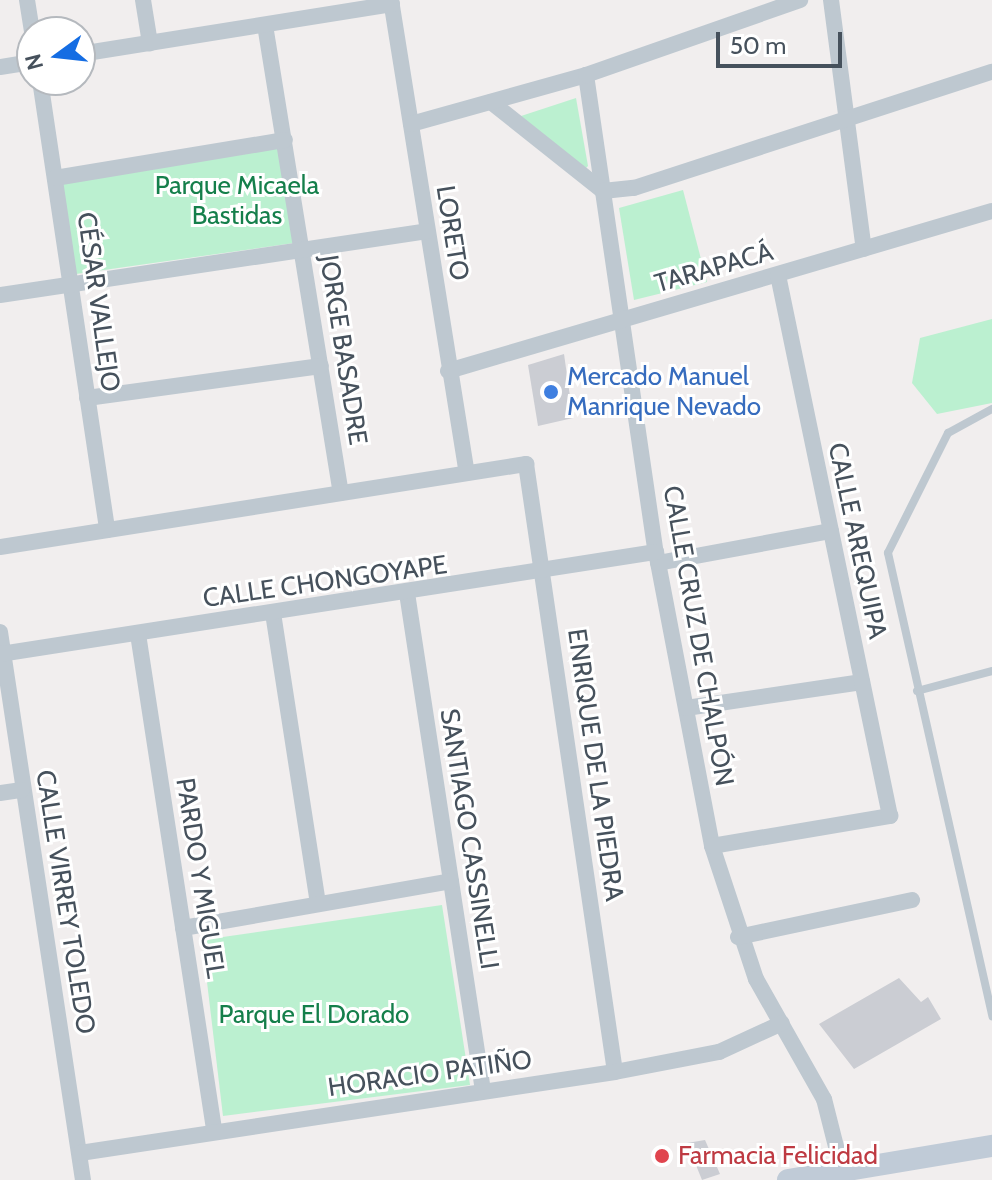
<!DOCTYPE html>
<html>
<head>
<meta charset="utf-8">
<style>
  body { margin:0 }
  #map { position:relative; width:992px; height:1180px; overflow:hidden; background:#f1eeee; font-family:Cabin,sans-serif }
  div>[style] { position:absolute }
  .green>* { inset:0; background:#bbf0d0 }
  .building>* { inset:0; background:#cbcdd3 }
  .lane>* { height:8px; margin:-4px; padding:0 4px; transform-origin:4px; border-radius:4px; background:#bec8d0 }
  .street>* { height:16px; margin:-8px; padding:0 8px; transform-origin:8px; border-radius:8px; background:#bec8d0 }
  .secondary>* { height:22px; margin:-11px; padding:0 11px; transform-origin:11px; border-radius:11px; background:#c0cbd7 }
  .dots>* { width:22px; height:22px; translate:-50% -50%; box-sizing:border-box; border:4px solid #fff; border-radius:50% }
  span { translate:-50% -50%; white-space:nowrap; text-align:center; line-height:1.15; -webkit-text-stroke:6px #fff; paint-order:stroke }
  .park-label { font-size:26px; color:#157f4b }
  .street-label { font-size:26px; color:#46515c }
  .shop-label { font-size:26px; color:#366cbe }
  .left { translate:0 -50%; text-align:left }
  .health-label { font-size:26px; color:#be3a42 }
  .north { position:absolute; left:16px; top:16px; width:80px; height:80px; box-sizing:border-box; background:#fff; border:2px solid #b5b9be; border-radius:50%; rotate:255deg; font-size:22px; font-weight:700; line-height:32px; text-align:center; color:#46515c }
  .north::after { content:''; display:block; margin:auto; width:28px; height:36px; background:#156de3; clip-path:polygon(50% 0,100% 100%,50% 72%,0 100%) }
  .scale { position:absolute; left:716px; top:32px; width:126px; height:36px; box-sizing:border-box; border:4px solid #46515c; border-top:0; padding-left:10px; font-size:24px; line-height:28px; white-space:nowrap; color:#46515c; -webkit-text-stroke:6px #fff; paint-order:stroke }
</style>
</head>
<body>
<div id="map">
  <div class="green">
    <i style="clip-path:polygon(576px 98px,588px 166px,585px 169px,518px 117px)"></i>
    <i style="clip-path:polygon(278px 144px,294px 243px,76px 274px,62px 179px)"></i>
    <i style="clip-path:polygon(683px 190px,707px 282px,634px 300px,619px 208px)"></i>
    <i style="clip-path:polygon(992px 319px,992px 403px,937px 414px,912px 383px,920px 338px)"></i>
    <i style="clip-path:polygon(442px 905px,470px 1085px,223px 1116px,202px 940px)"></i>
  </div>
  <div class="building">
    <i style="clip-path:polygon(564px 354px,573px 418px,538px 426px,528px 365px)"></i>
    <i style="clip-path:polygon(899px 978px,921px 1002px,928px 997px,941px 1019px,854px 1069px,819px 1024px)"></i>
    <i style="clip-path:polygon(705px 1140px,720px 1174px,702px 1180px,687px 1143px)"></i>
  </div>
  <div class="lane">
    <i style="left:992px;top:409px;width:50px;rotate:151.4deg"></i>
    <i style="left:948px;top:433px;width:134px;rotate:116.6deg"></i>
    <i style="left:888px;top:553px;width:475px;rotate:77.3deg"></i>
    <i style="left:917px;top:691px;width:78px;rotate:-14.9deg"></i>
  </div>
  <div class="street">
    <i style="left:27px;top:0;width:32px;rotate:81deg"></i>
    <i style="left:143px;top:0;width:44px;rotate:80.8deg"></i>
    <i style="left:391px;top:0;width:479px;rotate:80.9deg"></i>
    <i style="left:831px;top:0;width:251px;rotate:82.5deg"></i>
    <i style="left:265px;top:25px;width:474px;rotate:80.8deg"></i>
    <i style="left:80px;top:54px;width:316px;rotate:-9.1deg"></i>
    <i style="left:0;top:67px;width:32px;rotate:-9deg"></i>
    <i style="left:586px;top:75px;width:482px;rotate:81.7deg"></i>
    <i style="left:656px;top:552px;width:299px;rotate:79.2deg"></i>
    <i style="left:712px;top:846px;width:140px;rotate:71.7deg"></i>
    <i style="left:756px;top:979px;width:138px;rotate:60.5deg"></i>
    <i style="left:824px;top:1099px;width:81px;rotate:75.8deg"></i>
    <i style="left:40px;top:80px;width:455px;rotate:81.5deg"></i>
    <i style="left:491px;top:102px;width:143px;rotate:38.5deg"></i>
    <i style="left:603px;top:191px;width:31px;rotate:-6deg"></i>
    <i style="left:634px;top:188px;width:376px;rotate:-18deg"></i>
    <i style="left:411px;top:124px;width:182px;rotate:-15.6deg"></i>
    <i style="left:586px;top:75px;width:227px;rotate:-19.3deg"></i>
    <i style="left:55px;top:178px;width:233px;rotate:-9.4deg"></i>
    <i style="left:0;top:295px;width:432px;rotate:-8.5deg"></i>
    <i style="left:448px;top:371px;width:567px;rotate:-16.39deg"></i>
    <i style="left:87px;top:398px;width:236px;rotate:-7.8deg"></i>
    <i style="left:0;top:547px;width:533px;rotate:-8.97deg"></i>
    <i style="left:526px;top:464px;width:614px;rotate:81.67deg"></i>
    <i style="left:658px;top:563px;width:176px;rotate:-10.5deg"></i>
    <i style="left:407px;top:593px;width:504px;rotate:81.32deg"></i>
    <i style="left:273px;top:613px;width:294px;rotate:81.2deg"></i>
    <i style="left:0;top:632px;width:554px;rotate:81.39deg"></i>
    <i style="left:138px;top:634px;width:501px;rotate:81.27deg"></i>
    <i style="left:0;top:654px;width:664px;rotate:-8.84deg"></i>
    <i style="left:686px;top:708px;width:178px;rotate:-8.4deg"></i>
    <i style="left:0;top:793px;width:22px;rotate:-8deg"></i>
    <i style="left:712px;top:846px;width:181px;rotate:-9.6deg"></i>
    <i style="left:890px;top:816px;width:552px;rotate:-101.7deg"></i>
    <i style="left:183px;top:928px;width:272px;rotate:-9.9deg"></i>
    <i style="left:738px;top:937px;width:178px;rotate:-12deg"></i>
    <i style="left:80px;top:1153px;width:541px;rotate:-8.61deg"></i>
    <i style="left:615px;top:1072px;width:106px;rotate:-10.9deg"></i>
    <i style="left:719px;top:1052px;width:69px;rotate:-24.7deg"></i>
  </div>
  <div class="secondary">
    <i style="left:788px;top:1180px;width:207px;rotate:-9.5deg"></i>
  </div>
  <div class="dots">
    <i style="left:551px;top:392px;background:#3f7fe0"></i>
    <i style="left:662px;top:1156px;background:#e0444e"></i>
  </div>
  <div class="park-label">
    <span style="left:237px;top:201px">Parque Micaela<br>Bastidas</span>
    <span style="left:314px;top:1015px">Parque El Dorado</span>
  </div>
  <div class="street-label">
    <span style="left:452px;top:233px;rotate:81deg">LORETO</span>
    <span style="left:714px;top:268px;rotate:-16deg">TARAPACÁ</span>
    <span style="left:98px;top:302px;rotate:82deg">CÉSAR VALLEJO</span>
    <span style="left:343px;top:350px;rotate:81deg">JORGE BASADRE</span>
    <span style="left:857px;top:541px;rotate:78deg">CALLE AREQUIPA</span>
    <span style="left:325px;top:582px;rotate:-8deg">CALLE CHONGOYAPE</span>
    <span style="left:698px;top:636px;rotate:80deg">CALLE CRUZ DE CHALPÓN</span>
    <span style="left:595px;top:765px;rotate:82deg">ENRIQUE DE LA PIEDRA</span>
    <span style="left:469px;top:839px;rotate:81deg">SANTIAGO CASSINELLI</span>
    <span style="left:200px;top:878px;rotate:81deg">PARDO Y MIGUEL</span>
    <span style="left:65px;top:902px;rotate:81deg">CALLE VIRREY TOLEDO</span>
    <span style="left:430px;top:1074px;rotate:-8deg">HORACIO PATIÑO</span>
  </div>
  <div class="shop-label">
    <span class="left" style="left:567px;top:392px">Mercado Manuel<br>Manrique Nevado</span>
  </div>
  <div class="health-label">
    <span class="left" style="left:678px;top:1156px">Farmacia Felicidad</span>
  </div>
  <div class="north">N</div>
  <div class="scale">50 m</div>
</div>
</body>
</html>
